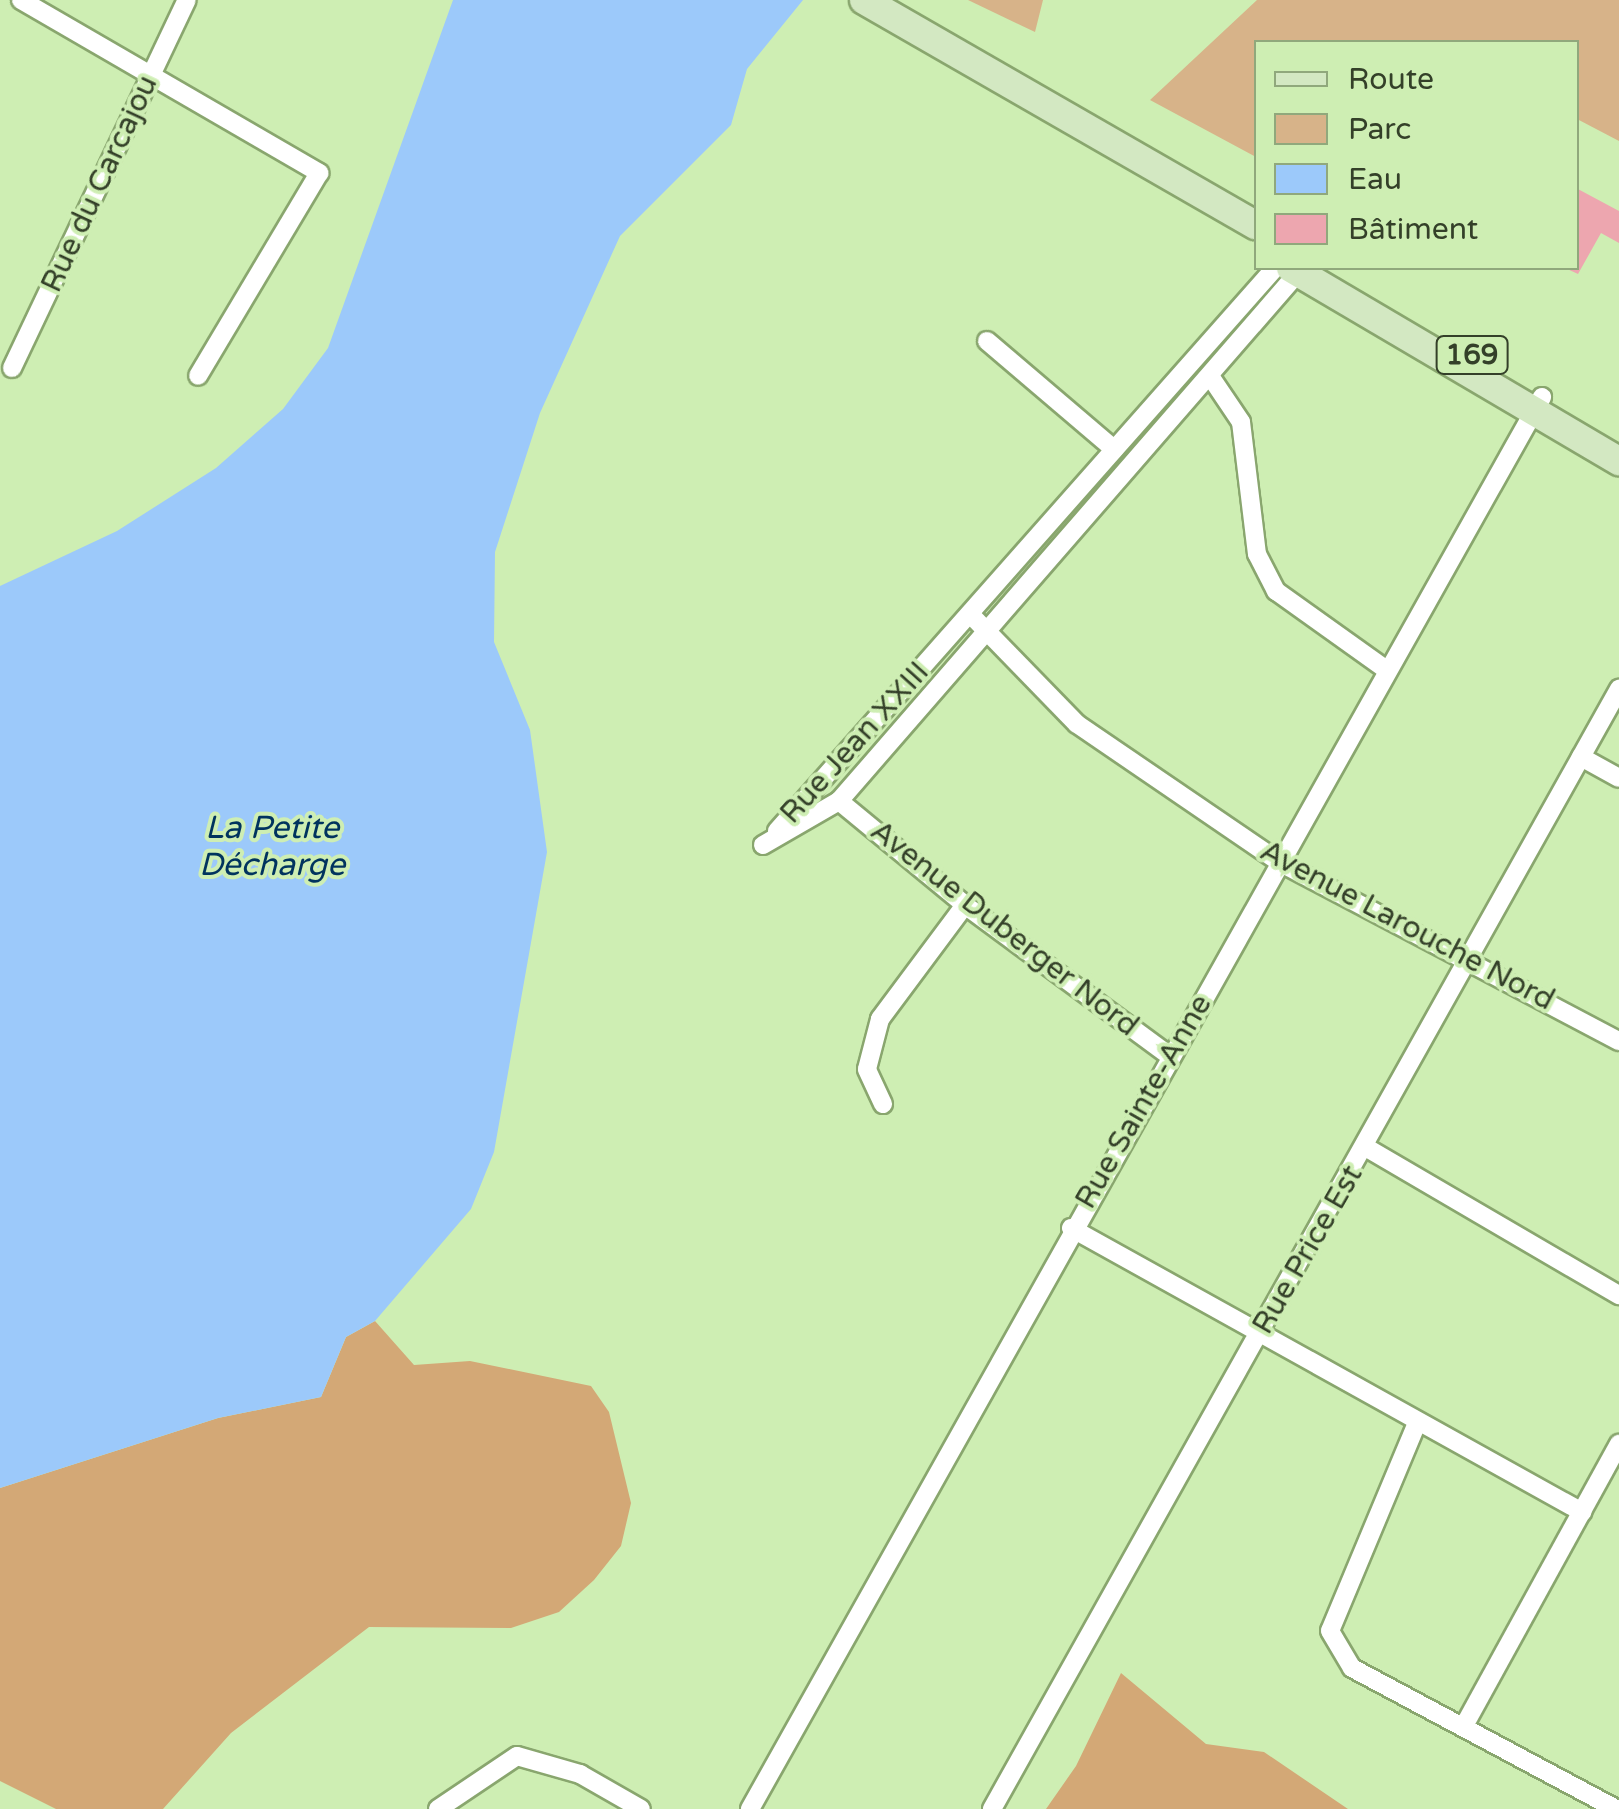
<!DOCTYPE html>
<html>
<head>
<meta charset="utf-8">
<style>
  body { margin:0 }
  #map { position:relative; width:1619px; height:1809px; overflow:hidden; background:#ceeeb3; font-family:"Varela Round",sans-serif }
  div>[style] { position:absolute }
  .green>* { inset:0; background:#d7b389 }
  .forest>* { inset:0; background:#d3a876 }
  .water>* { inset:0; background:#9cc9fa }
  .building>* { inset:0; background:#eda6af }
  .roads { filter:drop-shadow(2px 0 #89a66e) drop-shadow(-2px 0 #89a66e) drop-shadow(0 2px #89a66e) drop-shadow(0 -2px #89a66e) }
  .street>* { height:18px; margin:-9px; padding:0 9px; transform-origin:9px; border-radius:9px; background:#fff }
  .primary>* { height:28px; margin:-14px; padding:0 14px; transform-origin:14px; border-radius:14px; background:#d3e8c2 }
  span { translate:-50% -50%; white-space:nowrap; text-align:center; line-height:1.15; -webkit-text-stroke:8px #ceeeb3; paint-order:stroke }
  .shield-label span { padding:2px 8px; background:#ceeeb3; border:2px solid; border-radius:8px; -webkit-text-stroke-width:0 }
  .shield-label { font-size:28px; color:#344029; font-weight:700 }
  .street-label { font-size:30px; color:#344029 }
  .water-label { font-size:32px; color:#00335e; font-style:italic }
  .legend { position:absolute; left:1254px; top:40px; width:325px; height:230px; box-sizing:border-box; background:#ceeeb3; border:2px solid #90a87c; margin:0; padding:12px 18px; list-style:none; font-size:30px; color:#344029 }
  .legend li { display:flex; align-items:center; gap:20px; height:50px }
  .legend b { width:50px; border:2px solid #90a87c }
</style>
</head>
<body>
<div id="map">
  <div class="green">
    <i style="clip-path:polygon(968px 0,1043px 0,1035px 32px)"></i>
    <i style="clip-path:polygon(1257px 0,1619px 0,1619px 141px,1577px 119px,1576px 42px,1256px 42px,1256px 157px,1150px 100px)"></i>
  </div>
  <div class="forest">
    <i style="clip-path:polygon(375px 1321px,414px 1365px,470px 1361px,591px 1386px,609px 1412px,631px 1503px,621px 1546px,594px 1580px,559px 1612px,511px 1628px,369px 1627px,231px 1733px,163px 1809px,56px 1809px,0 1781px,0 1488px,218px 1418px,321px 1397px,346px 1337px)"></i>
    <i style="clip-path:polygon(1121px 1673px,1206px 1744px,1264px 1752px,1348px 1809px,1046px 1809px,1076px 1766px)"></i>
  </div>
  <div class="water">
    <i style="clip-path:polygon(453px 0,803px 0,747px 69px,731px 125px,620px 236px,540px 413px,495px 552px,494px 642px,530px 730px,547px 852px,494px 1152px,471px 1209px,375px 1321px,346px 1337px,321px 1397px,218px 1418px,0 1488px,0 586px,117px 531px,216px 468px,283px 409px,328px 348px)"></i>
  </div>
  <div class="building">
    <i style="clip-path:polygon(1576px 188px,1619px 211px,1619px 243px,1601px 233px,1578px 274px,1565px 268px,1576px 268px)"></i>
  </div>
  <div class="roads">
    <div class="street">
      <i style="left:21px;top:0;width:345px;rotate:30.1deg"></i>
      <i style="left:319px;top:173px;width:236px;rotate:120.8deg"></i>
      <i style="left:987px;top:341px;width:167px;rotate:40.4deg"></i>
      <i style="left:12px;top:368px;width:407px;rotate:-64.6deg"></i>
      <i style="left:1210px;top:376px;width:55px;rotate:56deg"></i>
      <i style="left:1241px;top:422px;width:133px;rotate:83.1deg"></i>
      <i style="left:1257px;top:554px;width:42px;rotate:62.8deg"></i>
      <i style="left:1276px;top:591px;width:133px;rotate:35.5deg"></i>
      <i style="left:970px;top:614px;width:153px;rotate:45.8deg"></i>
      <i style="left:1077px;top:724px;width:247px;rotate:34.3deg"></i>
      <i style="left:1281px;top:863px;width:382px;rotate:27.8deg"></i>
      <i style="left:1581px;top:757px;width:43px;rotate:28.9deg"></i>
      <i style="left:839px;top:801px;width:163px;rotate:39.5deg"></i>
      <i style="left:965px;top:905px;width:256px;rotate:36.4deg"></i>
      <i style="left:777px;top:831px;width:752px;rotate:-48.51deg"></i>
      <i style="left:763px;top:845px;width:88px;rotate:-30.1deg"></i>
      <i style="left:839px;top:801px;width:706px;rotate:-49.02deg"></i>
      <i style="left:883px;top:1104px;width:38px;rotate:-115deg"></i>
      <i style="left:867px;top:1069px;width:52px;rotate:-75.4deg"></i>
      <i style="left:880px;top:1019px;width:142px;rotate:-53.3deg"></i>
      <i style="left:1367px;top:1148px;width:292px;rotate:30.3deg"></i>
      <i style="left:1071px;top:1228px;width:585px;rotate:29.06deg"></i>
      <i style="left:1417px;top:1423px;width:225px;rotate:112.7deg"></i>
      <i style="left:1330px;top:1631px;width:43px;rotate:59.3deg"></i>
      <i style="left:1352px;top:1668px;width:299px;rotate:28.1deg"></i>
      <i style="left:1465px;top:1724px;width:320px;rotate:-61.2deg"></i>
      <i style="left:438px;top:1809px;width:95px;rotate:-33.9deg"></i>
      <i style="left:517px;top:1756px;width:66px;rotate:15.9deg"></i>
      <i style="left:580px;top:1774px;width:70px;rotate:29.8deg"></i>
      <i style="left:750px;top:1809px;width:1619px;rotate:-60.71deg"></i>
      <i style="left:992px;top:1809px;width:1284px;rotate:-60.76deg"></i>
    </div>
    <div class="primary">
      <i style="left:864px;top:0;width:452px;rotate:29.9deg"></i>
      <i style="left:1291px;top:268px;width:381px;rotate:30.5deg"></i>
    </div>
  </div>
  <div class="shield-label">
    <span style="left:1472px;top:355px">169</span>
  </div>
  <div class="street-label">
    <span style="left:100px;top:184px;rotate:-65deg">Rue du Carcajou</span>
    <span style="left:855px;top:743px;rotate:-48deg">Rue Jean XXIII</span>
    <span style="left:1407px;top:926px;rotate:28deg">Avenue Larouche Nord</span>
    <span style="left:1004px;top:929px;rotate:38deg">Avenue Duberger Nord</span>
    <span style="left:1144px;top:1102px;rotate:-60deg">Rue Sainte-Anne</span>
    <span style="left:1308px;top:1250px;rotate:-60deg">Rue Price Est</span>
  </div>
  <div class="water-label">
    <span style="left:272px;top:847px">La Petite<br>Décharge</span>
  </div>
  <ul class="legend">
  <li><b style="height:12px;background:#d3e8c2"></b>Route</li>
  <li><b style="height:28px;background:#d7b389"></b>Parc</li>
  <li><b style="height:28px;background:#9cc9fa"></b>Eau</li>
  <li><b style="height:28px;background:#eda6af"></b>Bâtiment</li>
  </ul>
</div>
</body>
</html>
